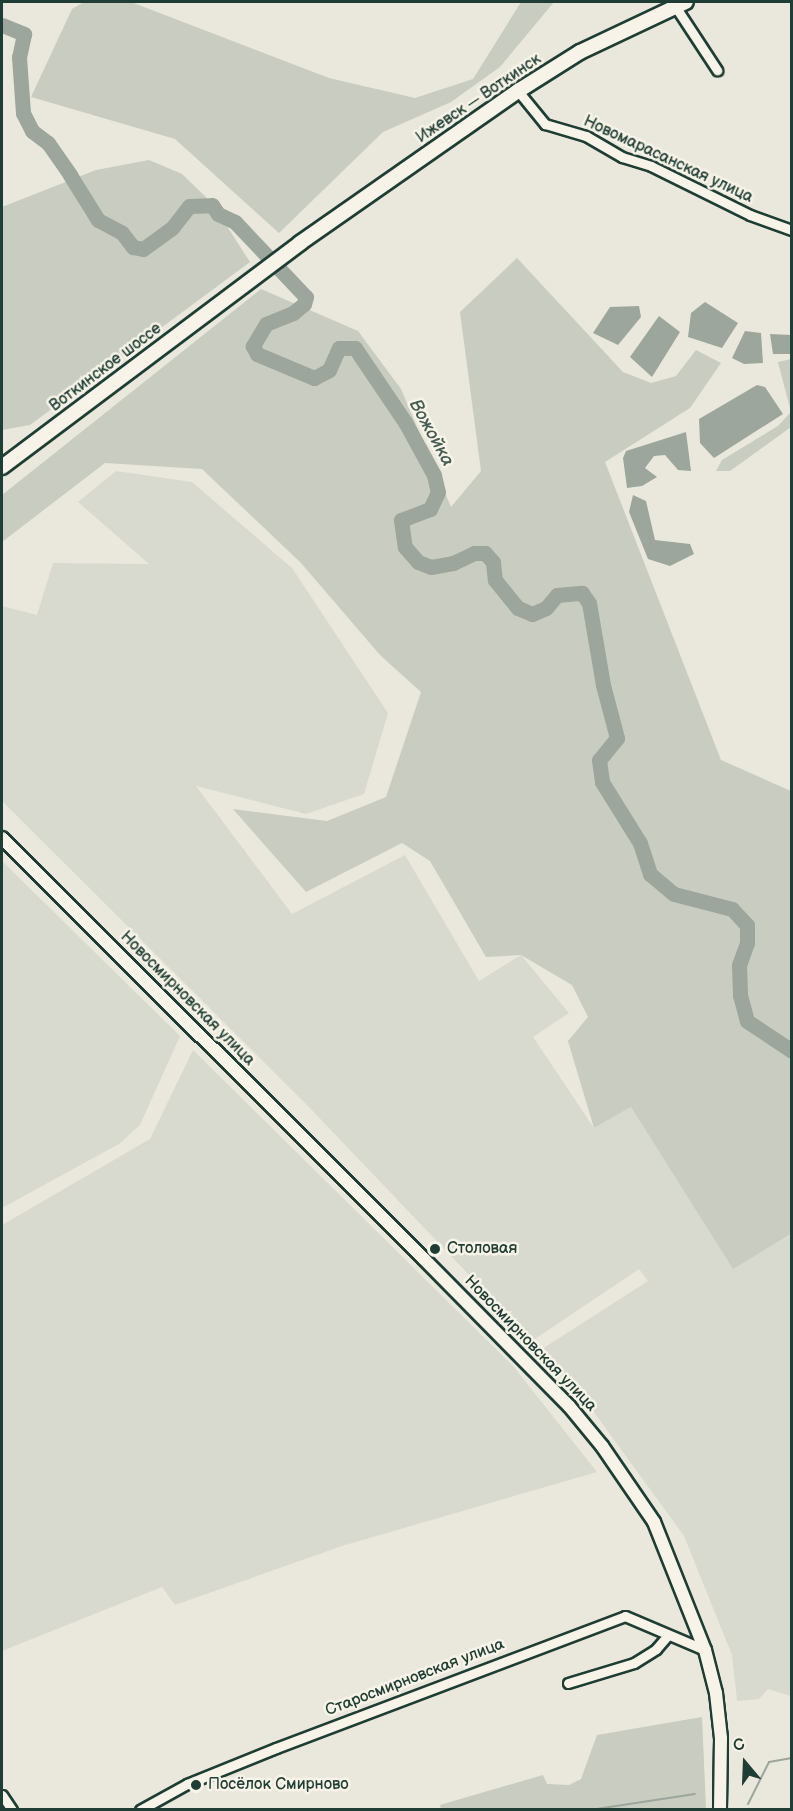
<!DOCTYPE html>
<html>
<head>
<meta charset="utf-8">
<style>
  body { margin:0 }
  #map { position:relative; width:793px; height:1811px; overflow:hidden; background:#eae8dd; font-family:"Balsamiq Sans",sans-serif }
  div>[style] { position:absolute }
  .built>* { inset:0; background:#d9dacf }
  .green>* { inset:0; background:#c8ccc1 }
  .water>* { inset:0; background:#9ca69c }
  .stream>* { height:2px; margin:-1px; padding:0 1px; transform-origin:1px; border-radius:1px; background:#9ca69c }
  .river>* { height:15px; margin:-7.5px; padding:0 7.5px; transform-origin:7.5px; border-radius:7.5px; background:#9ca69c }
  .roads { filter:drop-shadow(2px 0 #1f3d34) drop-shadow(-2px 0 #1f3d34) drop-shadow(0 2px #1f3d34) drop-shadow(0 -2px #1f3d34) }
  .street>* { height:9px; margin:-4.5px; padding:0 4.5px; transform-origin:4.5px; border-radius:4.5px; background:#f7f3e8 }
  .secondary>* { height:12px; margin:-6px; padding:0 6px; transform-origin:6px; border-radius:6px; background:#f7f3e8 }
  .primary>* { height:14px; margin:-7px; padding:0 7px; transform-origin:7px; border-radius:7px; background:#f7f3e8 }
  .dots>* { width:16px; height:16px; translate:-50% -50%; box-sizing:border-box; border:3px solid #f7f3e8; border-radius:50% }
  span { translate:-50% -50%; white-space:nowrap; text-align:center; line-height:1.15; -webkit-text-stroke:5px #f7f3e8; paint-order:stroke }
  .street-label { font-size:16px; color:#1f3d34 }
  .poi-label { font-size:16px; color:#1f3d34 }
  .left { translate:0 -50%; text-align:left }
  .water-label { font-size:18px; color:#445c53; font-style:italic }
  .frame { position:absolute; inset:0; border:3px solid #1f3d34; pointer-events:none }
  .north { position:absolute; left:715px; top:1733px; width:60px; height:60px; -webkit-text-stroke:4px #f7f3e8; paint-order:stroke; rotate:341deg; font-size:16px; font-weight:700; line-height:24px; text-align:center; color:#1f3d34 }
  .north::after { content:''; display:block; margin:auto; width:21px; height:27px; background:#1f3d34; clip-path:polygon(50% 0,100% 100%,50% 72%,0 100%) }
</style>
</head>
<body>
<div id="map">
  <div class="built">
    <i style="clip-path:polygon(116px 471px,192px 482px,292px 568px,388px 713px,364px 794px,306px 814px,196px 786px,292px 914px,405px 855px,479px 981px,521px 955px,569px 1013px,533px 1037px,594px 1128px,631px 1107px,733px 1268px,792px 1234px,791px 1696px,768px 1689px,759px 1699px,737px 1701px,732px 1655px,684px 1536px,588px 1404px,539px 1351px,648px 1281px,639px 1269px,532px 1341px,308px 1106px,2px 801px,2px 606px,37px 615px,53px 563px,149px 564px,78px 502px)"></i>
    <i style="clip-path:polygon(2px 861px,180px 1036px,140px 1125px,119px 1144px,2px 1208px)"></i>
    <i style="clip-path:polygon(193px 1050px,513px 1366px,597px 1472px,342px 1546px,175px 1605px,162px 1587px,2px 1651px,2px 1225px,150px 1139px)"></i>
  </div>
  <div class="green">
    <i style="clip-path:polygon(84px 2px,131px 2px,329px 78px,415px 98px,473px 79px,521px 2px,554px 2px,500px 67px,451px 102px,383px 132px,279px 233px,175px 139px,31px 97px,72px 9px)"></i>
    <i style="clip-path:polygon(149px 160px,182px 174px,212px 203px,250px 262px,30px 425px,2px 430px,2px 207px,96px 170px)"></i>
    <i style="clip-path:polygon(517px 258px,623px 372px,651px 383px,676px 376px,696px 350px,721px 363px,690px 408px,605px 462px,721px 760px,791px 791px,791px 1234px,733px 1269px,631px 1107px,594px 1128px,568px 1041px,588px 1017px,572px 985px,521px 955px,486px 957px,430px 861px,402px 843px,306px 892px,233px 809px,327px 821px,386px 797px,421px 692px,380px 655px,301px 563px,202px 469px,105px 463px,2px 542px,2px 495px,261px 289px,358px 331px,401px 389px,451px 507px,481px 471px,460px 312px)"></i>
    <i style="clip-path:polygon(791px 359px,791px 427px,730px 471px,716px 471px,722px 460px,778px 426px,791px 412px,778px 362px)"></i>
    <i style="clip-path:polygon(702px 1717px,706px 1809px,441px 1809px,440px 1805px,543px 1775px,547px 1784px,569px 1785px,581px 1779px,597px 1735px)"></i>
  </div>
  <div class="water">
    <i style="clip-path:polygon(705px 302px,738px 323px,722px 348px,688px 337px,691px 313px)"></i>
    <i style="clip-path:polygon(639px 306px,641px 317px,618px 345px,593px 333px,610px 307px)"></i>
    <i style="clip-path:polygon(659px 316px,680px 332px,652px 377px,630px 357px)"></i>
    <i style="clip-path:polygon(745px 331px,761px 333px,763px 363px,744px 364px,732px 358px)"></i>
    <i style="clip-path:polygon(770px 334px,791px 335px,791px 354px,773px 354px)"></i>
    <i style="clip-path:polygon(757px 385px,765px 387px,783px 414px,714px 458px,700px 443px,699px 419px)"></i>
    <i style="clip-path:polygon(686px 432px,691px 471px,678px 470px,665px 455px,654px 456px,645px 468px,657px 477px,642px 486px,627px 488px,623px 458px,626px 451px)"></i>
    <i style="clip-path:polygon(633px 495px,646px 501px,655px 540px,690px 544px,694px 554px,670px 566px,648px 559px,629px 512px)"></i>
  </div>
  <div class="stream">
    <i style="left:748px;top:1804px;width:47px;rotate:-63.4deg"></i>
    <i style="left:769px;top:1762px;width:23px;rotate:-10deg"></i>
    <i style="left:590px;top:1810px;width:106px;rotate:-8.7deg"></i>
  </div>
  <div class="river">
    <i style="left:2px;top:25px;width:24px;rotate:22deg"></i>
    <i style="left:24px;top:34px;width:24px;rotate:102deg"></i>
    <i style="left:19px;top:57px;width:56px;rotate:85.9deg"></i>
    <i style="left:23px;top:113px;width:20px;rotate:63deg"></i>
    <i style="left:32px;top:131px;width:20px;rotate:37deg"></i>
    <i style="left:48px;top:143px;width:39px;rotate:55deg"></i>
    <i style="left:70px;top:175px;width:53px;rotate:58.1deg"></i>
    <i style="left:98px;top:220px;width:27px;rotate:28deg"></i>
    <i style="left:122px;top:233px;width:18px;rotate:52deg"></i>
    <i style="left:133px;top:247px;width:10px;rotate:11deg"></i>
    <i style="left:143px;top:249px;width:36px;rotate:-36deg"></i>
    <i style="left:172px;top:228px;width:28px;rotate:-52deg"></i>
    <i style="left:189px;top:206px;width:23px;rotate:-2deg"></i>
    <i style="left:212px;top:205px;width:11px;rotate:56deg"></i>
    <i style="left:218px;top:214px;width:19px;rotate:25deg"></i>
    <i style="left:235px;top:222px;width:103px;rotate:46.6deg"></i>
    <i style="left:306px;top:297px;width:7px;rotate:106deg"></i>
    <i style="left:304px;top:304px;width:14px;rotate:141deg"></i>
    <i style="left:293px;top:313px;width:29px;rotate:158deg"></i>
    <i style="left:266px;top:324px;width:26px;rotate:121deg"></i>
    <i style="left:253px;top:346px;width:9px;rotate:63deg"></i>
    <i style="left:257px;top:354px;width:62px;rotate:22.8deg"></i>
    <i style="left:314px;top:378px;width:17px;rotate:-28deg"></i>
    <i style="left:329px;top:370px;width:24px;rotate:-66deg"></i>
    <i style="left:339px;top:348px;width:16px"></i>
    <i style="left:355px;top:348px;width:89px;rotate:56deg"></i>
    <i style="left:405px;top:422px;width:60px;rotate:61.3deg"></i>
    <i style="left:434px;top:475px;width:17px;rotate:77deg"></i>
    <i style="left:438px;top:492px;width:19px;rotate:115deg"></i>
    <i style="left:430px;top:509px;width:31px;rotate:159deg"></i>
    <i style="left:401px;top:520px;width:27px;rotate:82deg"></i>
    <i style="left:405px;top:547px;width:20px;rotate:49deg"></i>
    <i style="left:418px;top:562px;width:14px;rotate:21deg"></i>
    <i style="left:431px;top:567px;width:22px;rotate:-10deg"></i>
    <i style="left:453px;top:563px;width:23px;rotate:-25deg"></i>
    <i style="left:474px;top:553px;width:11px"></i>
    <i style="left:485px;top:553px;width:12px;rotate:48deg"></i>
    <i style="left:493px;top:562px;width:18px;rotate:84deg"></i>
    <i style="left:495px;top:580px;width:36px;rotate:51deg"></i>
    <i style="left:518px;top:608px;width:15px;rotate:23deg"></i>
    <i style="left:532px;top:614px;width:15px;rotate:-23deg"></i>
    <i style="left:546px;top:608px;width:17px;rotate:-50deg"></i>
    <i style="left:557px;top:595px;width:25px;rotate:-5deg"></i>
    <i style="left:582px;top:593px;width:12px;rotate:55deg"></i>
    <i style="left:589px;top:603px;width:83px;rotate:80.3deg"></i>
    <i style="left:603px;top:685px;width:55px;rotate:75.2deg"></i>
    <i style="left:617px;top:738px;width:28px;rotate:129deg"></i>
    <i style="left:599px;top:760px;width:22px;rotate:82deg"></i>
    <i style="left:602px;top:782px;width:72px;rotate:58.1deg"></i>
    <i style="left:640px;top:843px;width:33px;rotate:72deg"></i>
    <i style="left:650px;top:874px;width:31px;rotate:40deg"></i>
    <i style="left:674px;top:894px;width:60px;rotate:14.5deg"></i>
    <i style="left:732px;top:909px;width:22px;rotate:47deg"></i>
    <i style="left:747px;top:925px;width:18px;rotate:90deg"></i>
    <i style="left:747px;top:943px;width:23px;rotate:110deg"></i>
    <i style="left:739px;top:965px;width:30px;rotate:88deg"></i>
    <i style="left:740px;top:995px;width:27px;rotate:75deg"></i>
    <i style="left:747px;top:1021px;width:54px;rotate:33.7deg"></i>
  </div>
  <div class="roads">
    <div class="street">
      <i style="left:675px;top:6px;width:77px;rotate:56.7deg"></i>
      <i style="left:518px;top:91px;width:43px;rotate:50.7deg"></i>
      <i style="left:545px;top:124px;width:43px;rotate:16.3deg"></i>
      <i style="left:586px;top:136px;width:42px;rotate:30.3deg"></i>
      <i style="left:622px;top:157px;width:30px;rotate:17deg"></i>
      <i style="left:651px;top:166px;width:110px;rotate:26.3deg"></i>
      <i style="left:750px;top:215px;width:45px;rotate:19.7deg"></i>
      <i style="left:568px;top:1683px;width:69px;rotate:-16.9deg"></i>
      <i style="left:634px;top:1663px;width:26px;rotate:-32deg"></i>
      <i style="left:656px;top:1649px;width:18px;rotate:-49deg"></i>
      <i style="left:2px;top:1795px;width:18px;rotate:56deg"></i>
      <i style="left:140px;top:1810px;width:54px;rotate:-29deg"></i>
      <i style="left:187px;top:1784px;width:96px;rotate:-22deg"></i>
      <i style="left:276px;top:1748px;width:373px;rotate:-20.7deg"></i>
      <i style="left:625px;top:1616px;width:87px;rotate:23deg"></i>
    </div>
    <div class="secondary">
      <i style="left:2px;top:838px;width:596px;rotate:44.93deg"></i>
      <i style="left:424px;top:1259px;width:206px;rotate:45.4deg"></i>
      <i style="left:569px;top:1406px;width:52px;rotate:50.5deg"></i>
      <i style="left:602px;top:1446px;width:92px;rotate:55.6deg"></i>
      <i style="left:654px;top:1522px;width:138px;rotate:68.3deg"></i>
      <i style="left:705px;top:1650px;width:44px;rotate:75.7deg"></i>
      <i style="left:716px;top:1693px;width:45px;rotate:83.7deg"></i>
      <i style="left:721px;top:1738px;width:72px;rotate:90.8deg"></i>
    </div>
    <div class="primary">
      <i style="left:2px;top:467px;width:373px;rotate:-36.9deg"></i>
      <i style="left:300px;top:243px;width:266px;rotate:-34.9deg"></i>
      <i style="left:518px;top:91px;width:73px;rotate:-32.2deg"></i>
      <i style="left:580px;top:52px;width:117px;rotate:-25.3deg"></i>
    </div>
  </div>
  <div class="dots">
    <i style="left:435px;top:1249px;background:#1f3d34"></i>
    <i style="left:196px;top:1785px;background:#1f3d34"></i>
  </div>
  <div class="street-label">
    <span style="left:479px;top:99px;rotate:-34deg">Ижевск — Воткинск</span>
    <span style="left:668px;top:160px;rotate:25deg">Новомарасанская улица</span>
    <span style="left:106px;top:368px;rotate:-37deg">Воткинское шоссе</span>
    <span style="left:187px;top:999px;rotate:45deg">Новосмирновская улица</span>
    <span style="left:530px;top:1344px;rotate:46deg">Новосмирновская улица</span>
    <span style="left:415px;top:1678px;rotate:-21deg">Старосмирновская улица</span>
  </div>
  <div class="poi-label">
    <span class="left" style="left:447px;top:1249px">Столовая</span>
    <span class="left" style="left:208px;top:1785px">Посёлок Смирново</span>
  </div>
  <div class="water-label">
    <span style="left:431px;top:433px;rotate:61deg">Вожойка</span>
  </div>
  <div class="frame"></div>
  <div class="north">С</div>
</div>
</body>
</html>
